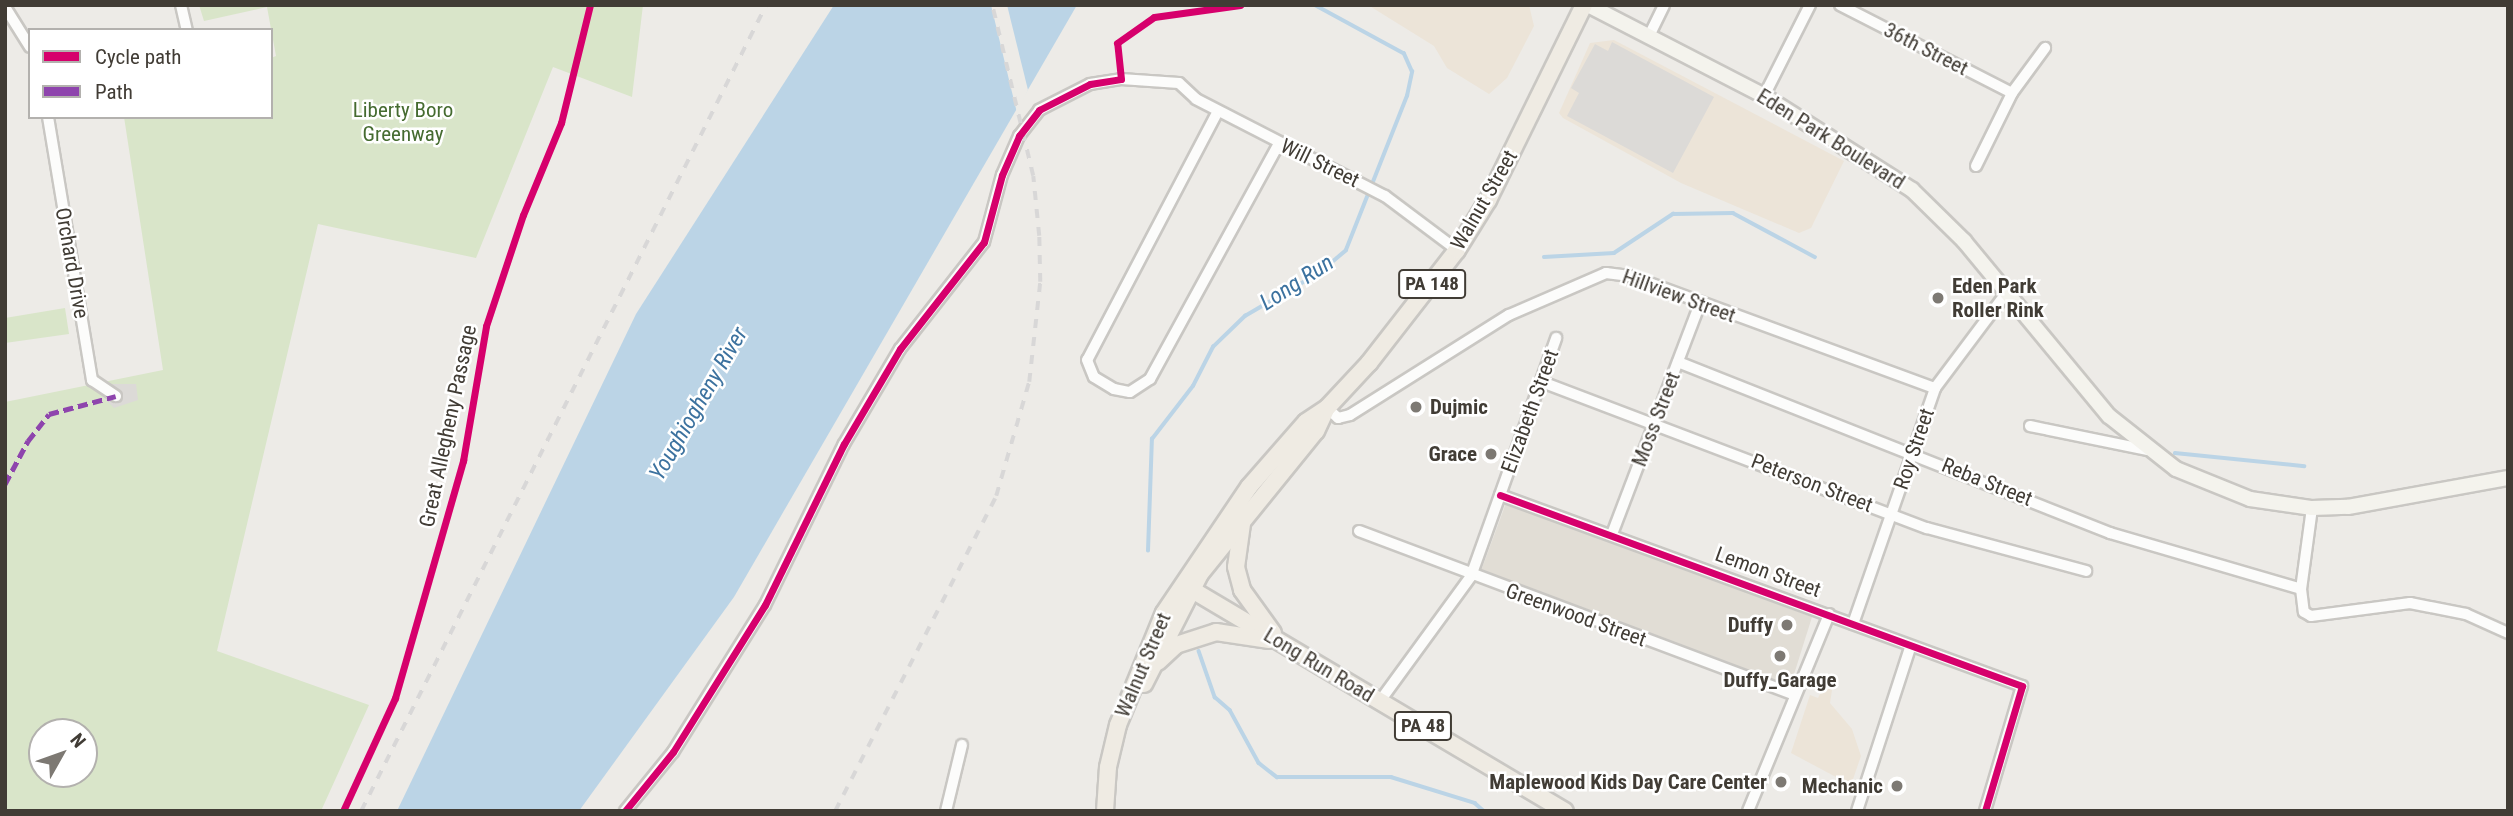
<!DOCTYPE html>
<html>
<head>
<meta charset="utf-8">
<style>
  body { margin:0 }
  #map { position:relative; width:2513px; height:816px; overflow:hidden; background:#edebe7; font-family:"Roboto Condensed",sans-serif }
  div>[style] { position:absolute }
  .residential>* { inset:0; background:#e1ddd5 }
  .commercial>* { inset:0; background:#ece4d8 }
  .green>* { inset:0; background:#d9e5c9 }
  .parking>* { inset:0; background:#dcdad7 }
  .water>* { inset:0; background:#bbd4e6 }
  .pier>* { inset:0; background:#edebe7 }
  .stream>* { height:3.5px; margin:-1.75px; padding:0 1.75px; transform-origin:1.75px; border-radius:1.75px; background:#bbd4e6 }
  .roads { filter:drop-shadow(2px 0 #c9c7c3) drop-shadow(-2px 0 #c9c7c3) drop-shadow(0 2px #c9c7c3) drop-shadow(0 -2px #c9c7c3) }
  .minor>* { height:10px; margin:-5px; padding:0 5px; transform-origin:5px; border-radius:5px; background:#fcfcfb }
  .secondary>* { height:14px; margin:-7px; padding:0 7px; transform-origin:7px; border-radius:7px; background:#f4f3ed }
  .primary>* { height:16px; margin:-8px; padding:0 8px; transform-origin:8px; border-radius:8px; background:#efebe3 }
  .rail>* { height:3.5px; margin-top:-1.75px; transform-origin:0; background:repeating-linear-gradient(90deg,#d8d7d7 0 9px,transparent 0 18px) }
  .quiet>* { height:5px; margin-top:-2.5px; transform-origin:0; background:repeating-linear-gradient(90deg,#8e44ad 0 10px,transparent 0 15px) }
  .cycleway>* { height:7px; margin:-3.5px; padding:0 3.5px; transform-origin:3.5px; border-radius:3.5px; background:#d6006c }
  .dots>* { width:19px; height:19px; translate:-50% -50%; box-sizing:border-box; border:4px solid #fff; border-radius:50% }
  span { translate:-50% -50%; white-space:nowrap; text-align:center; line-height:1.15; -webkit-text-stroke:5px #fff; paint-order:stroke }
  .shield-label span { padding:2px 5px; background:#fff; border:2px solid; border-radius:5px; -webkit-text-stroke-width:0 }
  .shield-label { font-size:19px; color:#413c35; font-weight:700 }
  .street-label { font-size:21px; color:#413c35 }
  .park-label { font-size:21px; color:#456b30 }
  .poi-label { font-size:21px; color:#413c35; font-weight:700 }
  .left { translate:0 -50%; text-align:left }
  .right { translate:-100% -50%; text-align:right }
  .water-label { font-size:23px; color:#3c729f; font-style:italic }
  .frame { position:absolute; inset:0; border:7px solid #413c35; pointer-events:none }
  .legend { position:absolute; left:28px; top:28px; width:245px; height:91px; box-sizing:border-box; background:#fff; border:2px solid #b3b1ae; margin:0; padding:9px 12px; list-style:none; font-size:21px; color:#413c35 }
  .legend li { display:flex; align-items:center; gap:14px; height:35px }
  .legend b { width:35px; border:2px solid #b3b1ae }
  .north { position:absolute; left:28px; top:718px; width:70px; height:70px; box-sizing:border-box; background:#fff; border:2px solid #b3b1ae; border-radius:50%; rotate:50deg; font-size:19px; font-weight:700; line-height:28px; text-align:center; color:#413c35 }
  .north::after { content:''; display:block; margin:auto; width:24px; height:32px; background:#7d7973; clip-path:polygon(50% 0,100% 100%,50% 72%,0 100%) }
</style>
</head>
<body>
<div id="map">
  <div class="residential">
    <i style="clip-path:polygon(1506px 503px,1812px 617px,1790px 687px,1481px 571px)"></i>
  </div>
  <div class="commercial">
    <i style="clip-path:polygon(1368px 5px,1529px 5px,1534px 26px,1507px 78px,1489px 94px,1447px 68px,1434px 46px)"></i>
    <i style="clip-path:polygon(1614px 40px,1844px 161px,1811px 228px,1799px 233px,1681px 183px,1563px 118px,1559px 113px,1590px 43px)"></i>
    <i style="clip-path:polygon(1824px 686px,1832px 690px,1830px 703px,1852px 729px,1861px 756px,1851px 785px,1791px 753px,1810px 695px,1818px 698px)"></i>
  </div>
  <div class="green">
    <i style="clip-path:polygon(evenodd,199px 5px,643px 5px,632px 97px,553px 67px,476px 258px,318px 224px,217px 651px,369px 705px,321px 811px,5px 811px,5px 402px,163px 370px,124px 117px,271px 117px,271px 58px,276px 56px,267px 7px,204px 21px,199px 5px,42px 732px,84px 732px,84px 774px,42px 774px,42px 732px)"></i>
    <i style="clip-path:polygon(65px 308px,69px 334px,5px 343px,5px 318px)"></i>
  </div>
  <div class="parking">
    <i style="clip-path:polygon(1612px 42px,1714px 97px,1673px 173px,1567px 116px,1579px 93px,1571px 88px,1595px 44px,1608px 51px)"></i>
    <i style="clip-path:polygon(100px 384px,136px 384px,138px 400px,114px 408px,96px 390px)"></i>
  </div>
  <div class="water">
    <i style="clip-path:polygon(834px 5px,1077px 5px,734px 597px,579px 811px,397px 811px,636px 314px)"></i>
  </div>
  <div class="pier">
    <i style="clip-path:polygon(991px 5px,1007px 5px,1028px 90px,1017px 113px)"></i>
  </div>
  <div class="stream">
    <i style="left:1544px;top:257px;width:70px;rotate:-3.3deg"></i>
    <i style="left:1614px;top:253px;width:71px;rotate:-33.5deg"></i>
    <i style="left:1673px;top:214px;width:60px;rotate:-1deg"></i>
    <i style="left:1733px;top:213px;width:93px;rotate:28.2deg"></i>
    <i style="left:2175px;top:453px;width:130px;rotate:5.8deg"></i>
    <i style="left:1148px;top:551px;width:112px;rotate:-88deg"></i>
    <i style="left:1152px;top:439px;width:67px;rotate:-52.3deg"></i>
    <i style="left:1193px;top:386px;width:44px;rotate:-62.9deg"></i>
    <i style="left:1213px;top:347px;width:45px;rotate:-44.1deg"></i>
    <i style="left:1245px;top:316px;width:86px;rotate:-30.2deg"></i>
    <i style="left:1319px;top:273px;width:35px;rotate:-40deg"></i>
    <i style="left:1346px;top:250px;width:166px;rotate:-68.4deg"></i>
    <i style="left:1407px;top:96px;width:25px;rotate:-78deg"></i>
    <i style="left:1412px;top:72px;width:20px;rotate:-114deg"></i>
    <i style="left:1404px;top:54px;width:102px;rotate:-151.4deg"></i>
    <i style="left:1199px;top:651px;width:49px;rotate:70.8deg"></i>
    <i style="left:1215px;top:697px;width:20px;rotate:41deg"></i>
    <i style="left:1230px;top:710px;width:60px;rotate:61.3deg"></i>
    <i style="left:1259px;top:763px;width:23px;rotate:38deg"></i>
    <i style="left:1277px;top:777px;width:114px"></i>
    <i style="left:1391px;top:777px;width:88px;rotate:17.2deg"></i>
    <i style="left:1475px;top:803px;width:12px;rotate:42deg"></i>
  </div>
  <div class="roads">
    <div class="minor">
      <i style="left:181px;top:5px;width:26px;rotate:77deg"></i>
      <i style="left:1840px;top:5px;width:193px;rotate:27.1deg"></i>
      <i style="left:5px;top:7px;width:47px;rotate:58deg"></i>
      <i style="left:1649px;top:36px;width:34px;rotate:-64deg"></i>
      <i style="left:1764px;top:96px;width:102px;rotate:-63.2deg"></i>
      <i style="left:1218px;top:111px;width:281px;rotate:117.7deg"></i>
      <i style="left:1087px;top:360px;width:18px;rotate:68deg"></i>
      <i style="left:1094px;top:377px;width:23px;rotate:31deg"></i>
      <i style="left:1114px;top:389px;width:16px;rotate:11deg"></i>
      <i style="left:1130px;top:392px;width:24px;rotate:-33deg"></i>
      <i style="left:1150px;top:379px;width:269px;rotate:-61.3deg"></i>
      <i style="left:48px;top:117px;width:267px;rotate:80.5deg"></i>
      <i style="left:92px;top:380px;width:29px;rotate:34deg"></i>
      <i style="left:1976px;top:166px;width:81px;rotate:-63.7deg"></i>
      <i style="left:2012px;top:93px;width:56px;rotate:-53.7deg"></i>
      <i style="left:1678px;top:362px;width:465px;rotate:21.6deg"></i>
      <i style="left:2110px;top:533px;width:199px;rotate:16.3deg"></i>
      <i style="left:1542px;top:382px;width:412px;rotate:20.8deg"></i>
      <i style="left:1927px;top:528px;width:165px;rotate:15.1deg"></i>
      <i style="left:1327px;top:408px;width:15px;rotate:42deg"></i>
      <i style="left:1338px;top:418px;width:12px;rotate:-14deg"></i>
      <i style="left:1350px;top:415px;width:188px;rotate:-32.2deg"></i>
      <i style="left:1509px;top:315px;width:106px;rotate:-23.4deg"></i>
      <i style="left:1606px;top:273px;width:24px;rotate:7deg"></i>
      <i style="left:1630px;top:276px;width:325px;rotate:20.2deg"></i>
      <i style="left:2030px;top:426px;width:119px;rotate:11.6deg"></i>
      <i style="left:1500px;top:495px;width:556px;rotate:20.1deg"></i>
      <i style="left:2022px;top:686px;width:130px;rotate:106.5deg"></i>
      <i style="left:2312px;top:508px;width:82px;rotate:97.7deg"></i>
      <i style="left:2301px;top:589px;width:23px;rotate:83deg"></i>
      <i style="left:2304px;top:612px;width:8px;rotate:30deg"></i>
      <i style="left:2311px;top:616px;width:100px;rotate:-7.5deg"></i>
      <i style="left:2410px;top:603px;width:57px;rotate:11.1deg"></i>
      <i style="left:2466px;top:614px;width:46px;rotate:24.3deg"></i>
      <i style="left:1359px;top:531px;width:466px;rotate:20.6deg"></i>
      <i style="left:1612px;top:534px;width:247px;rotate:-69.1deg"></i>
      <i style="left:1853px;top:624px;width:250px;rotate:-70.8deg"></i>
      <i style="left:1935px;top:388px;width:120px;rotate:-53.1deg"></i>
      <i style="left:1380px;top:701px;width:155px;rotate:-53.9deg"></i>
      <i style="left:1471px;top:576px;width:253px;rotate:-70.3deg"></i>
      <i style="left:625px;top:811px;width:76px;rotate:-50.9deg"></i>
      <i style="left:673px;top:752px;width:173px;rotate:-58deg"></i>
      <i style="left:765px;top:605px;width:179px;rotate:-63.9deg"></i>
      <i style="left:844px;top:444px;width:110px;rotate:-59.5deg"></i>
      <i style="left:900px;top:349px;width:136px;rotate:-51.9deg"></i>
      <i style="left:984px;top:242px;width:69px;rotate:-75deg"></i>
      <i style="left:1002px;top:175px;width:43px;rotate:-66.4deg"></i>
      <i style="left:1019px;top:136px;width:33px;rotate:-52deg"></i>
      <i style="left:1039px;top:110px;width:57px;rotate:-27deg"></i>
      <i style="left:1090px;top:84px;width:31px;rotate:-9deg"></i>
      <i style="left:1121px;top:79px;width:58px;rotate:3.9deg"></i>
      <i style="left:1179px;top:83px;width:23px;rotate:43deg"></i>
      <i style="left:1196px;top:99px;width:212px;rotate:27.2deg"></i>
      <i style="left:1385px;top:196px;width:90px;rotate:36.9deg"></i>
      <i style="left:946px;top:811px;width:68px;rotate:-76.4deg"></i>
      <i style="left:1748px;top:811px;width:213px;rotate:-67.6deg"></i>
      <i style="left:1857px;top:811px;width:171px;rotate:-72deg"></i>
    </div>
    <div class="secondary">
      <i style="left:1588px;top:5px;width:198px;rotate:27.3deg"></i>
      <i style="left:1764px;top:96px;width:175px;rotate:32.4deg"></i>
      <i style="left:1912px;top:190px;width:73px;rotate:44.4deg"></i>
      <i style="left:1964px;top:241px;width:227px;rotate:50.4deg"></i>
      <i style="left:2109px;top:416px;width:85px;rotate:38.3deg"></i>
      <i style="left:2176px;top:469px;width:80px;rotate:22.1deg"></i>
      <i style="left:2250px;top:499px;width:63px;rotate:8.3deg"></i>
      <i style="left:2312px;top:508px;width:36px;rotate:-2deg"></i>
      <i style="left:2348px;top:507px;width:163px;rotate:-10.3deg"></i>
    </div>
    <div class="primary">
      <i style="left:1242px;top:524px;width:43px;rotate:97.9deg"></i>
      <i style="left:1236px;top:567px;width:24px;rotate:75deg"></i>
      <i style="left:1242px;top:590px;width:53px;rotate:54.2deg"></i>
      <i style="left:1184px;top:585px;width:443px;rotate:30.7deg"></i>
      <i style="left:1158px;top:662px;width:25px;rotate:-43deg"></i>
      <i style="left:1176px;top:645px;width:42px;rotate:-18deg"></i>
      <i style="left:1216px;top:632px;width:54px;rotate:8.6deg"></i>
      <i style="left:1144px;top:684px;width:123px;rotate:-63deg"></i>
      <i style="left:1200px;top:574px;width:184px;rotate:-51deg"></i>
      <i style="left:1316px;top:431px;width:23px;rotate:-65deg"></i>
      <i style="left:1105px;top:811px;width:44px;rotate:-86.1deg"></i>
      <i style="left:1108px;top:767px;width:43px;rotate:-76.6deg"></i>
      <i style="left:1118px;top:725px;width:121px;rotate:-67.7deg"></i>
      <i style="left:1164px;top:613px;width:152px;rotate:-56deg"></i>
      <i style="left:1249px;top:487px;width:86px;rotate:-48.8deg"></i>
      <i style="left:1306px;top:422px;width:25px;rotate:-34deg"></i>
      <i style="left:1327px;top:408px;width:62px;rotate:-47deg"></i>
      <i style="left:1369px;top:363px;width:143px;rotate:-52.1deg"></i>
      <i style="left:1457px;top:250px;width:59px;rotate:-58.2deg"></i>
      <i style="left:1488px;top:200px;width:217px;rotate:-63.8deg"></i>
    </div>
  </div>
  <div class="rail">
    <i style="left:361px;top:811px;width:902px;rotate:-63.32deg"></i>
    <i style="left:835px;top:811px;width:354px;rotate:-62.9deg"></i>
    <i style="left:996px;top:496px;width:119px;rotate:-73.9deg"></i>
    <i style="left:1029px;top:382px;width:101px;rotate:-83.7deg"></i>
    <i style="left:1040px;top:282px;width:46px;rotate:-91.2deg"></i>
    <i style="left:1039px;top:236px;width:60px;rotate:-95.7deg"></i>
    <i style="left:1033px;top:176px;width:176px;rotate:-103.5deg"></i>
  </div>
  <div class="quiet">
    <i style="left:5px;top:484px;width:49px;rotate:-61.9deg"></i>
    <i style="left:28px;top:441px;width:34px;rotate:-52deg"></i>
    <i style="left:49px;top:414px;width:69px;rotate:-15deg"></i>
  </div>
  <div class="cycleway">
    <i style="left:1500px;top:495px;width:556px;rotate:20.1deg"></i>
    <i style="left:2022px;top:686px;width:130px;rotate:106.5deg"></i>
    <i style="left:343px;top:811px;width:124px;rotate:-65.3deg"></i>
    <i style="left:395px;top:698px;width:247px;rotate:-74deg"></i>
    <i style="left:463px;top:461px;width:137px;rotate:-80.3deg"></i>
    <i style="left:486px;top:326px;width:117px;rotate:-71.6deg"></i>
    <i style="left:523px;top:215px;width:100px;rotate:-67.6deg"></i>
    <i style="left:561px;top:123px;width:122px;rotate:-76.2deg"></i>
    <i style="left:625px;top:811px;width:76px;rotate:-50.9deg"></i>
    <i style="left:673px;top:752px;width:173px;rotate:-58deg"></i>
    <i style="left:765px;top:605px;width:179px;rotate:-63.9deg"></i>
    <i style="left:844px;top:444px;width:110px;rotate:-59.5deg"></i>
    <i style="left:900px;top:349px;width:136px;rotate:-51.9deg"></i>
    <i style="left:984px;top:242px;width:69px;rotate:-75deg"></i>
    <i style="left:1002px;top:175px;width:43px;rotate:-66.4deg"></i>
    <i style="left:1019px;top:136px;width:33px;rotate:-52deg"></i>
    <i style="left:1039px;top:110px;width:57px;rotate:-27deg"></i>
    <i style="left:1090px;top:84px;width:31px;rotate:-9deg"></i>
    <i style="left:1121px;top:79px;width:36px;rotate:-96deg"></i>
    <i style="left:1117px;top:43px;width:45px;rotate:-35.1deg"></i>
    <i style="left:1154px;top:17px;width:87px;rotate:-7.9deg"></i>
  </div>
  <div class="dots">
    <i style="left:1938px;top:298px;background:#7d7973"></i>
    <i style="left:1416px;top:407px;background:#7d7973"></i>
    <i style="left:1491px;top:454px;background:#7d7973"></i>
    <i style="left:1787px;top:625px;background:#7d7973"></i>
    <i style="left:1780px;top:656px;background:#7d7973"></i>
    <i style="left:1781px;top:782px;background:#7d7973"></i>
    <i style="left:1897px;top:786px;background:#7d7973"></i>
  </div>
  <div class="shield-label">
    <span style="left:1432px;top:284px">PA 148</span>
    <span style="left:1423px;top:726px">PA 48</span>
  </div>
  <div class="street-label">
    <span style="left:1926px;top:49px;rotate:27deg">36th Street</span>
    <span style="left:1831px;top:139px;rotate:32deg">Eden Park Boulevard</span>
    <span style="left:1320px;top:163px;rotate:26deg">Will Street</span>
    <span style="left:1484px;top:200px;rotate:-60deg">Walnut Street</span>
    <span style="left:72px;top:263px;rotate:80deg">Orchard Drive</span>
    <span style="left:1679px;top:296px;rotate:20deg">Hillview Street</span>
    <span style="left:1530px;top:411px;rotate:-70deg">Elizabeth Street</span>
    <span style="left:1656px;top:419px;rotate:-69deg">Moss Street</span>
    <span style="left:448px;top:426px;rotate:-78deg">Great Allegheny Passage</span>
    <span style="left:1914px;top:449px;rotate:-71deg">Roy Street</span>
    <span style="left:1987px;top:482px;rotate:22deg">Reba Street</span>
    <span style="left:1812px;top:483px;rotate:21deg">Peterson Street</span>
    <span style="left:1768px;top:572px;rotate:20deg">Lemon Street</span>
    <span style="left:1576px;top:615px;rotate:20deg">Greenwood Street</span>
    <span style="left:1143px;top:665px;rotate:-67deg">Walnut Street</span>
    <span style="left:1319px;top:665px;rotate:31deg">Long Run Road</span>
  </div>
  <div class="park-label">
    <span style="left:403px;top:122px">Liberty Boro<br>Greenway</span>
  </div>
  <div class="poi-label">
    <span class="left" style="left:1952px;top:298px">Eden Park<br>Roller Rink</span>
    <span class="left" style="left:1430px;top:407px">Dujmic</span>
    <span class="right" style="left:1477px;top:454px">Grace</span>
    <span class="right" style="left:1773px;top:625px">Duffy</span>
    <span style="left:1780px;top:680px">Duffy_Garage</span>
    <span class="right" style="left:1767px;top:782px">Maplewood Kids Day Care Center</span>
    <span class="right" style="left:1883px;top:786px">Mechanic</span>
  </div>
  <div class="water-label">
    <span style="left:1297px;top:283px;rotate:-33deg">Long Run</span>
    <span style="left:699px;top:404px;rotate:-60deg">Youghiogheny River</span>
  </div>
  <div class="frame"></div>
  <ul class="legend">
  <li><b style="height:9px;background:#d6006c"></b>Cycle path</li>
  <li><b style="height:9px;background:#8e44ad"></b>Path</li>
  </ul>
  <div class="north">N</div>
</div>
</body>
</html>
